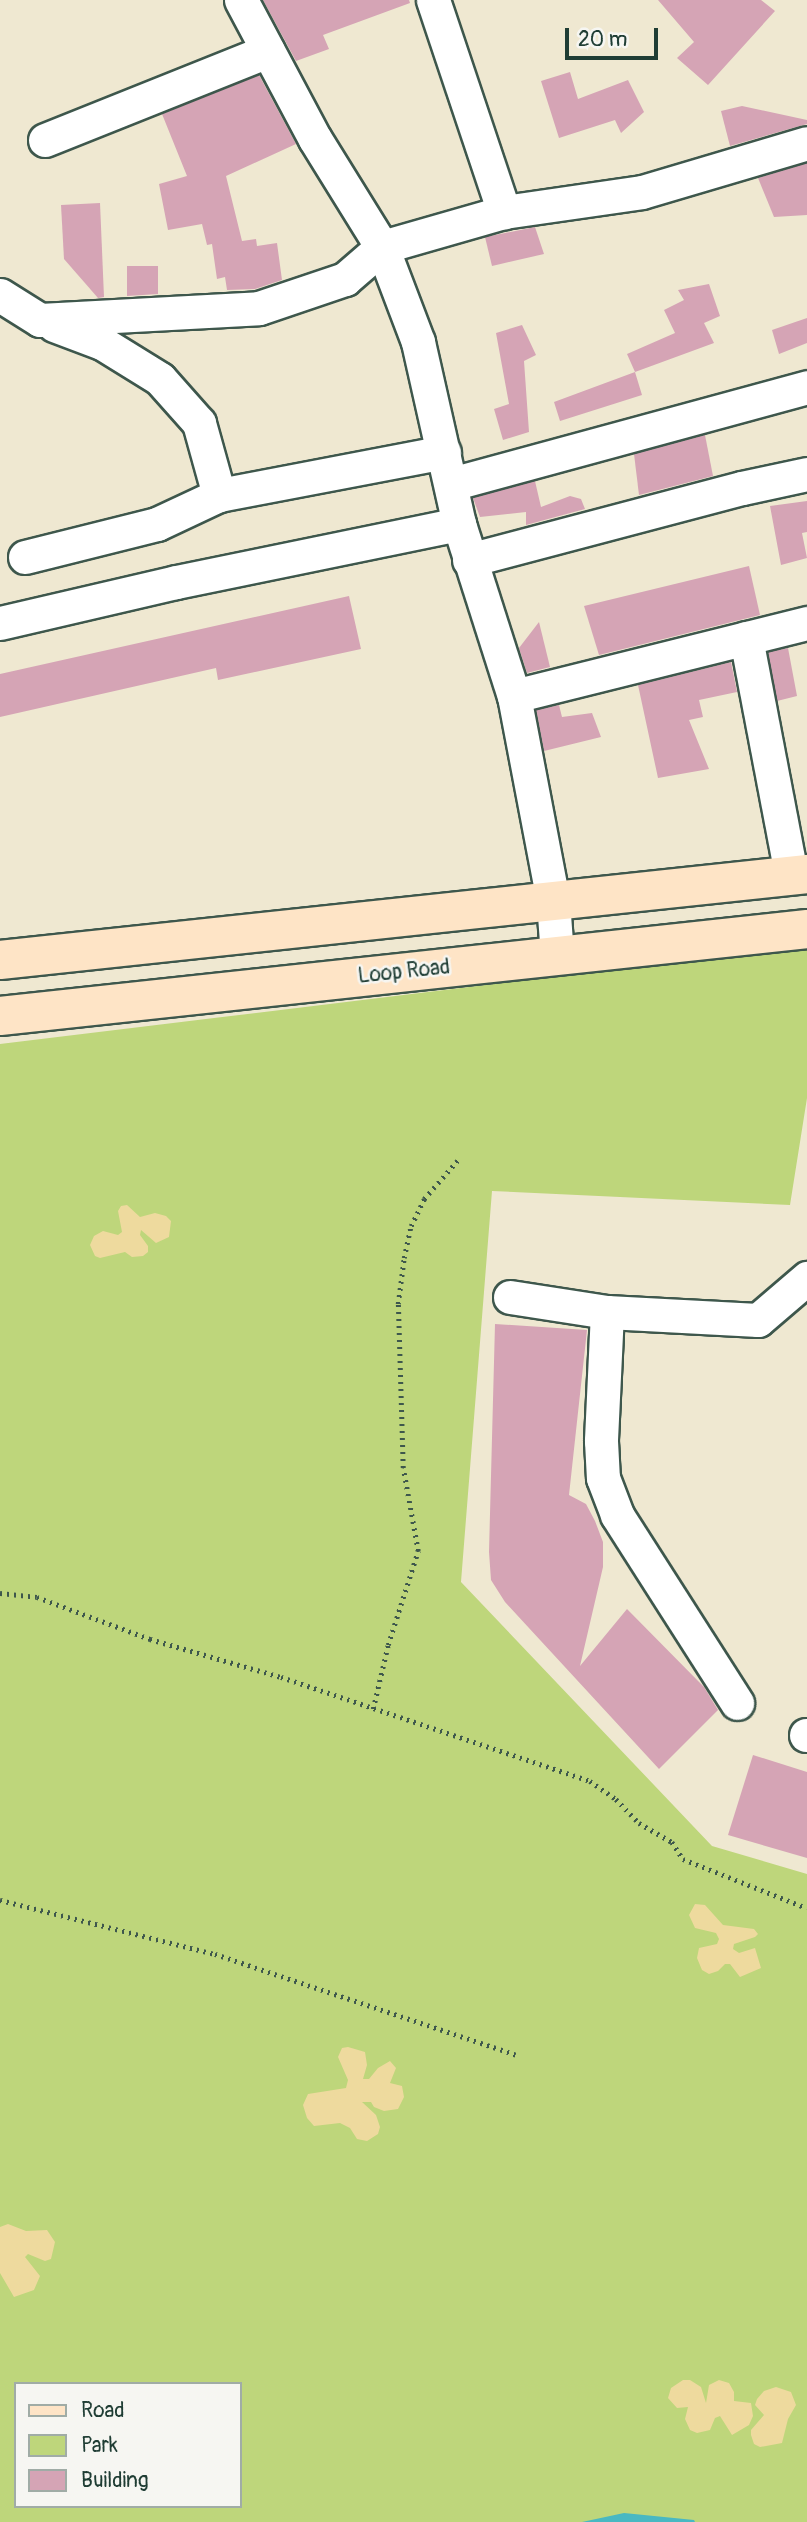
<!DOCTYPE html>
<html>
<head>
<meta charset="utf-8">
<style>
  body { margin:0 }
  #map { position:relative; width:807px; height:2522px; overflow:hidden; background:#efe8d1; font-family:Pangolin,sans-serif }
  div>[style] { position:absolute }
  .green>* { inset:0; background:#bed67b }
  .sand>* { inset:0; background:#eeda9e }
  .water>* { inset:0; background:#49b8c2 }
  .building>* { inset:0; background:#d5a4b5 }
  .path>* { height:4.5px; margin-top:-2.25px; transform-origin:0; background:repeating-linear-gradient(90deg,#3e574c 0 2px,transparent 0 7px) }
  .roads { filter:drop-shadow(2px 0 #3e574c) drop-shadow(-2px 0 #3e574c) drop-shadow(0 2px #3e574c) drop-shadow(0 -2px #3e574c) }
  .minor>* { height:33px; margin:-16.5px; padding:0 16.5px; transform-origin:16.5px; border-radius:16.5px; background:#fff }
  .secondary>* { height:38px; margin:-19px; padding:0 19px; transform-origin:19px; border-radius:19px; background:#fee4c6 }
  span { translate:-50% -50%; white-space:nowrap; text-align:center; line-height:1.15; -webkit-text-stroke:5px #f6f6f2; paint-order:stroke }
  .street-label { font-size:21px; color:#1f3d34 }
  .legend { position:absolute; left:14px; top:2382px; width:228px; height:126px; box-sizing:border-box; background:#f6f6f2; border:2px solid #a0aca6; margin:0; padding:9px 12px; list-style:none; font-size:21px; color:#1f3d34 }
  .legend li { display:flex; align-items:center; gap:14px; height:35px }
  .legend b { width:35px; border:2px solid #a0aca6 }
  .scale { position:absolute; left:565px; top:28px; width:93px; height:32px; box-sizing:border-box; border:4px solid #1f3d34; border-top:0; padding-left:9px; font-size:21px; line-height:24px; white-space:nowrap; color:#1f3d34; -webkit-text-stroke:5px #f6f6f2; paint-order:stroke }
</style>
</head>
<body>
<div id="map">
  <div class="green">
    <i style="clip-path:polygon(evenodd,807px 946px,807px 1098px,790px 1205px,492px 1191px,461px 1582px,712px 1846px,807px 1874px,807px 2522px,0 2522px,0 1044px,807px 946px,16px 2384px,240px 2384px,240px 2506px,16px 2506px,16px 2384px)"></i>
  </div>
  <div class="sand">
    <i style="clip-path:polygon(127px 1205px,140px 1217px,155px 1213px,166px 1216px,171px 1221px,169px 1237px,156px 1243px,141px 1230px,140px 1235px,148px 1246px,148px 1252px,143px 1256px,132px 1257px,125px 1252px,100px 1258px,95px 1256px,90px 1245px,94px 1236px,103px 1231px,118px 1235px,122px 1232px,118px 1211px,121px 1206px)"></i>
    <i style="clip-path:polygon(695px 1904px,705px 1905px,723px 1925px,754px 1929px,758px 1934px,755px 1937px,734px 1944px,733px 1949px,739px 1953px,755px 1948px,761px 1968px,740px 1977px,730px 1964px,725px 1964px,718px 1971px,709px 1974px,702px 1970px,697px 1958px,699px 1948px,717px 1944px,719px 1939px,716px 1933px,695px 1928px,689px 1915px)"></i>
    <i style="clip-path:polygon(348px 2047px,365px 2052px,367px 2065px,363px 2079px,369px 2079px,378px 2068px,390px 2061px,396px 2068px,390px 2083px,402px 2086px,404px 2097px,398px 2109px,384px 2111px,374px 2107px,371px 2102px,362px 2102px,376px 2115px,380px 2127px,378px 2134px,367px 2141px,357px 2139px,350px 2128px,340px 2123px,314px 2126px,307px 2118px,303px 2105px,308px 2094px,346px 2088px,348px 2080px,338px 2057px,342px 2048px)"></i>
    <i style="clip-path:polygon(8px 2224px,26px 2231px,47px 2230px,55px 2242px,51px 2259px,45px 2261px,28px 2254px,25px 2257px,40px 2276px,34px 2290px,14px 2297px,0 2273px,0 2227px)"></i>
    <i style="clip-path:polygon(683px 2380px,690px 2380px,701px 2387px,706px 2403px,709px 2385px,719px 2380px,729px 2383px,734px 2392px,734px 2401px,751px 2403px,753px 2416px,749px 2425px,732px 2435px,720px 2416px,715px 2418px,710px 2430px,697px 2433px,690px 2430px,685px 2419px,688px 2407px,677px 2408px,668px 2398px,671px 2388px)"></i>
    <i style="clip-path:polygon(776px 2387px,791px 2392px,796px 2405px,788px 2419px,782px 2443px,760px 2447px,754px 2444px,751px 2435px,751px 2430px,764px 2415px,755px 2405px,757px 2399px,764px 2391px)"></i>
  </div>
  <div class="water">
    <i style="clip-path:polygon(624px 2513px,694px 2520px,695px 2522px,582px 2522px)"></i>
  </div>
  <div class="building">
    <i style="clip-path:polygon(263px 0,409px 0,410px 3px,323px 35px,329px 49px,296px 61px)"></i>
    <i style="clip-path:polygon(658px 0,761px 0,775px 11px,708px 85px,677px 58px,694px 42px)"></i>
    <i style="clip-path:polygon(570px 72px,578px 99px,628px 80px,644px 112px,621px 133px,615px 120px,559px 138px,541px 81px)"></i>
    <i style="clip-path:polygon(259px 75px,296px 144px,226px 176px,242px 241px,256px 239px,257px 246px,277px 243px,282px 280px,255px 289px,227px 290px,225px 277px,217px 279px,212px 244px,207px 245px,202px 224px,168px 230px,159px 184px,187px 176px,162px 114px)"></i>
    <i style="clip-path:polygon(742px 106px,807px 120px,807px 124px,730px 146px,721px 111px)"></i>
    <i style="clip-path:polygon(807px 163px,807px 215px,774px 217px,758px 178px)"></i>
    <i style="clip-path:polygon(100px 203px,104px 297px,98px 298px,64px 259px,61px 205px)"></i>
    <i style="clip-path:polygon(535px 227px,544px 254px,492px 266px,485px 237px)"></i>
    <i style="clip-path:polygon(127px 266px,158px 266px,158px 294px,127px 296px)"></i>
    <i style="clip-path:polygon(709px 284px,720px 316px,704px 323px,714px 343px,635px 372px,642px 395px,560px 421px,554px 402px,635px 372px,627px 354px,675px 333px,664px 310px,684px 300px,678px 290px)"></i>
    <i style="clip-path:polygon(807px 318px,807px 343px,779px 354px,772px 330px)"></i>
    <i style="clip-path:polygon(522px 325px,536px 355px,524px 361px,529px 432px,503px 440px,494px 409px,509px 404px,496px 333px)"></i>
    <i style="clip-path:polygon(705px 435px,713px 476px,639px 495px,634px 454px)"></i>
    <i style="clip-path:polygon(535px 481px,541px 507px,570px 496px,581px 499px,585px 509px,526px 525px,526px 512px,480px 517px,473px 498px)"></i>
    <i style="clip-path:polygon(807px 501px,807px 532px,802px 533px,807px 558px,781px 565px,770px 506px)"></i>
    <i style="clip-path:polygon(749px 566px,760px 615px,599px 655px,584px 606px)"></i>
    <i style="clip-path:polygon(349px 596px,361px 649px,218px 680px,216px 668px,0 717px,0 674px)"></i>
    <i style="clip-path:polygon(539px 622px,550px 667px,527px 673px,519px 648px)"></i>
    <i style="clip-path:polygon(788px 648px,797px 696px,777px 701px,768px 652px)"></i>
    <i style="clip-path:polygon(731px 662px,737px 692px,699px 700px,703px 717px,689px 720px,709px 769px,658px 778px,638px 685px)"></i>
    <i style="clip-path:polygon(559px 705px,562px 717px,592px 713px,601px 737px,544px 751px,536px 710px)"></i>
    <i style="clip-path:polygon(495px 1324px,587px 1330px,569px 1495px,586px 1504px,595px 1521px,603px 1542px,603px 1567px,580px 1666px,627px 1609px,704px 1687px,718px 1710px,659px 1769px,505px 1602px,491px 1580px,489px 1552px)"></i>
    <i style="clip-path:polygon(753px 1755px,807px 1772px,807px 1858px,728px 1835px)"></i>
  </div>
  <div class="path">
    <i style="left:0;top:1593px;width:37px;rotate:6deg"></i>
    <i style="left:37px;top:1597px;width:121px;rotate:20.4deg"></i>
    <i style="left:150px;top:1639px;width:136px;rotate:16.2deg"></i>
    <i style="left:281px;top:1677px;width:326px;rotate:18.6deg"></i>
    <i style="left:590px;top:1781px;width:32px;rotate:35deg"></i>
    <i style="left:616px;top:1799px;width:33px;rotate:46deg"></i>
    <i style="left:639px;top:1823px;width:38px;rotate:30deg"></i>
    <i style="left:672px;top:1842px;width:20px;rotate:57deg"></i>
    <i style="left:683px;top:1859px;width:133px;rotate:21.6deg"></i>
    <i style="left:373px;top:1709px;width:66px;rotate:-76.8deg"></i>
    <i style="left:388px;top:1645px;width:99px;rotate:-72.3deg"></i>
    <i style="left:418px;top:1551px;width:84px;rotate:-100.2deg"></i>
    <i style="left:403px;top:1468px;width:164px;rotate:-91.7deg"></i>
    <i style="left:398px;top:1304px;width:46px;rotate:-82.6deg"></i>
    <i style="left:404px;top:1258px;width:33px;rotate:-78deg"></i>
    <i style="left:411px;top:1226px;width:30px;rotate:-64deg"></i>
    <i style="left:424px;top:1199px;width:52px;rotate:-48.9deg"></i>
    <i style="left:0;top:1900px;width:222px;rotate:14.1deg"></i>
    <i style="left:215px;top:1954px;width:317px;rotate:18.5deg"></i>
  </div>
  <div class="roads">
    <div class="minor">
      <i style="left:241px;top:0;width:157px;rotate:62deg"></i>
      <i style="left:315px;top:139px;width:127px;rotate:58.2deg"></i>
      <i style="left:382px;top:247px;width:102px;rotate:69.2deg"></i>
      <i style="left:418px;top:342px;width:187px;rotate:77.3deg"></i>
      <i style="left:459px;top:524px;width:181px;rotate:72.3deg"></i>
      <i style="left:514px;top:696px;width:209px;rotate:79.2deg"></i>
      <i style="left:553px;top:901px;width:55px;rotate:85.8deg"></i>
      <i style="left:433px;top:0;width:224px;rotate:71.5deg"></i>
      <i style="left:45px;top:140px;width:240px;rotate:-21.8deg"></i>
      <i style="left:0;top:295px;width:47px;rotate:32deg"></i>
      <i style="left:40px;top:320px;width:219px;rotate:-3.1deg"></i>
      <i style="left:259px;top:308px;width:91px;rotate:-18.6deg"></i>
      <i style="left:345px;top:279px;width:49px;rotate:-40.9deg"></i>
      <i style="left:382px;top:247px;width:127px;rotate:-16deg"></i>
      <i style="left:504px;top:212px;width:139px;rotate:-8.2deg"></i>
      <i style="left:642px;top:192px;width:172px;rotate:-16.5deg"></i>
      <i style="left:54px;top:325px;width:51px;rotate:20.6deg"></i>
      <i style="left:102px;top:343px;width:68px;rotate:31.8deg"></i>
      <i style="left:160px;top:379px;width:59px;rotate:48.4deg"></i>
      <i style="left:199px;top:423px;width:75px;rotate:74.5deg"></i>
      <i style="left:451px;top:484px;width:369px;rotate:-15.2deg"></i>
      <i style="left:25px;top:557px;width:136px;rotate:-14deg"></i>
      <i style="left:157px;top:524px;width:68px;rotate:-25.1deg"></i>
      <i style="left:219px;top:495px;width:229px;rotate:-10.8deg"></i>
      <i style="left:469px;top:560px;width:282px;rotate:-14.8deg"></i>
      <i style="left:742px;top:488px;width:66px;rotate:-12.2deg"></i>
      <i style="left:0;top:623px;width:181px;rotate:-13.1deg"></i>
      <i style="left:176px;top:582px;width:289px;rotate:-11.6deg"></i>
      <i style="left:746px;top:638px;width:241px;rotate:79.2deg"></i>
      <i style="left:514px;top:696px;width:302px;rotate:-14deg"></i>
      <i style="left:510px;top:1297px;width:98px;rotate:8.8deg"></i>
      <i style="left:607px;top:1312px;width:151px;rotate:3deg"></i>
      <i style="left:758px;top:1320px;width:65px;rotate:-40.6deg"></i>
      <i style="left:607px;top:1312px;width:129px;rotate:92.7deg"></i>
      <i style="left:601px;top:1441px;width:37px;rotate:87deg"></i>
      <i style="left:603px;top:1478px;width:40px;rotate:69deg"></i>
      <i style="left:617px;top:1515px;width:223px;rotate:57.4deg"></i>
      <i style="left:806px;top:1735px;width:1px"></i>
    </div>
    <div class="secondary">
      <i style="left:0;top:960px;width:812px;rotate:-6.08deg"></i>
      <i style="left:0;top:1016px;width:812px;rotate:-6.15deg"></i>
    </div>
  </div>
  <div class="street-label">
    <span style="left:404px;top:972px;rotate:-6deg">Loop Road</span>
  </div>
  <ul class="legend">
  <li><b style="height:9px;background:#fee4c6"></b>Road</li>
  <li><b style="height:19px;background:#bed67b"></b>Park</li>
  <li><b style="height:19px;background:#d5a4b5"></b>Building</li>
  </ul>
  <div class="scale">20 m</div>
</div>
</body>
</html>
